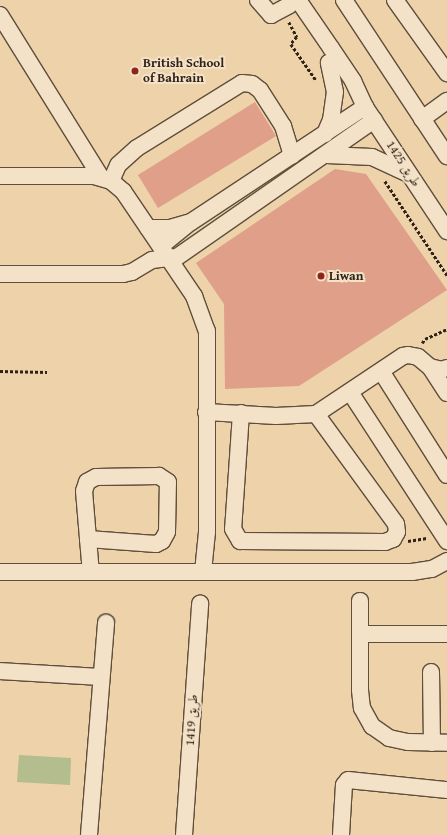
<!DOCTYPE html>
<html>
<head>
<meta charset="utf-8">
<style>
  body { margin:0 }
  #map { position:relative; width:447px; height:835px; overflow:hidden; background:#edd2aa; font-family:"Gentium Book Plus",Amiri,serif }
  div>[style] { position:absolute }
  .green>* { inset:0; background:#b3bd8d }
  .building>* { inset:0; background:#df9f89 }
  .path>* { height:2.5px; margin-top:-1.25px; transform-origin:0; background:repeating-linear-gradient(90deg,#302216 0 3px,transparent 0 5px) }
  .roads { filter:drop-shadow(1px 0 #5f4e3b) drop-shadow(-1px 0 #5f4e3b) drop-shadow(0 1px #5f4e3b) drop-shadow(0 -1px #5f4e3b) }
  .minor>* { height:16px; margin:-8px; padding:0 8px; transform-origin:8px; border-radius:8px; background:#f3e2c8 }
  .dots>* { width:11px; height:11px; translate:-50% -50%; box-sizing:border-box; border:2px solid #f3e2c8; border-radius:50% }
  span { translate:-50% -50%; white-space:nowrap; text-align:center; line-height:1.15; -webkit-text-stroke:4px #f3e2c8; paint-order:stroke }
  .poi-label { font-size:13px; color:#302216; font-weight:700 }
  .left { translate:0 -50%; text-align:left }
  .street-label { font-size:13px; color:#302216 }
</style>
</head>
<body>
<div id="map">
  <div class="green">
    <i style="clip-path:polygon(19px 755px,71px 758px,70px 785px,17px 782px)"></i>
  </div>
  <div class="building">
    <i style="clip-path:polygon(255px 102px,276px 136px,158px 208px,138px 175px)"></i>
    <i style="clip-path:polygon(335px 169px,366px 174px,447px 290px,299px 386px,225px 389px,224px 304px,196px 263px)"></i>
  </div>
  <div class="path">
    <i style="left:289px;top:22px;width:17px;rotate:62deg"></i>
    <i style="left:297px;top:37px;width:9px;rotate:131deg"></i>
    <i style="left:291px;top:44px;width:44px;rotate:55.2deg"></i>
    <i style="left:385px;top:181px;width:113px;rotate:56.6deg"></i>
    <i style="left:422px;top:343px;width:5px;rotate:-53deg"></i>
    <i style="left:425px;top:339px;width:24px;rotate:-24deg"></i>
    <i style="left:0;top:371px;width:47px;rotate:1.2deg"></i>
    <i style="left:408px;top:541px;width:19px;rotate:-9deg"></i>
  </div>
  <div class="roads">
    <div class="minor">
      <i style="left:258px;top:0;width:20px;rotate:49deg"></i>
      <i style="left:271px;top:15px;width:21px;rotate:-28deg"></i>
      <i style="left:298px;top:0;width:58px;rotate:55.5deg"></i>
      <i style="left:331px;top:48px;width:40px;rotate:56deg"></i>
      <i style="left:353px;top:81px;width:29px;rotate:65deg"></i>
      <i style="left:365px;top:107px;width:149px;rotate:56.5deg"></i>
      <i style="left:344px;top:0;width:187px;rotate:56.6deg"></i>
      <i style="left:395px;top:0;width:90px;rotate:54.5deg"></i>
      <i style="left:0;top:15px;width:191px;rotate:58.1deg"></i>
      <i style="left:422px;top:119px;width:31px;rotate:-36deg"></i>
      <i style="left:325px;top:134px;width:15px;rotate:-67deg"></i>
      <i style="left:331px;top:120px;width:28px;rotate:-82deg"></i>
      <i style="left:335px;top:92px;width:30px;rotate:-102deg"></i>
      <i style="left:327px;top:155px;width:45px;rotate:2.5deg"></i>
      <i style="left:372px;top:157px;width:38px;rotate:25deg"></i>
      <i style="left:0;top:176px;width:94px"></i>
      <i style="left:94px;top:176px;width:18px;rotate:16deg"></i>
      <i style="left:111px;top:181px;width:16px;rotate:40deg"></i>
      <i style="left:123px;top:191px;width:127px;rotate:55.9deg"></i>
      <i style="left:194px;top:296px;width:37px;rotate:70deg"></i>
      <i style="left:207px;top:331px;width:201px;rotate:90deg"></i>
      <i style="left:207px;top:532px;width:40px;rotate:95.7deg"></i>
      <i style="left:111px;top:181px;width:17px;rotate:-66deg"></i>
      <i style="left:118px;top:165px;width:25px;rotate:-42deg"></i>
      <i style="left:137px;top:148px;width:123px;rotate:-31.8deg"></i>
      <i style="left:242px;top:83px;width:10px;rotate:6deg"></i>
      <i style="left:252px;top:84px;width:10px;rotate:37deg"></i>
      <i style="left:260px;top:90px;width:43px;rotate:57.4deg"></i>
      <i style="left:283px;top:126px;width:31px;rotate:73deg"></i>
      <i style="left:148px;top:228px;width:22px"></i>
      <i style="left:170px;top:228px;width:19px;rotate:-16deg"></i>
      <i style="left:161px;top:246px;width:38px;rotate:-39deg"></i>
      <i style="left:191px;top:222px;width:209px;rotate:-33.5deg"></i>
      <i style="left:0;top:274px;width:123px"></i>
      <i style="left:123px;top:274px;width:9px;rotate:-13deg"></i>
      <i style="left:132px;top:272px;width:23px;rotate:-31deg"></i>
      <i style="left:152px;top:260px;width:25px;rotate:-7deg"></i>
      <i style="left:177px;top:257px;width:240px;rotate:-34.8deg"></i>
      <i style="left:430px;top:367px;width:11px;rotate:15deg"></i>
      <i style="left:441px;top:370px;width:6px;rotate:-18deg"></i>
      <i style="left:381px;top:371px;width:123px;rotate:57.6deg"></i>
      <i style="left:350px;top:392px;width:178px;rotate:56.9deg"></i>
      <i style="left:206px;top:412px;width:70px;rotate:3.3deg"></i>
      <i style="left:276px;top:416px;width:40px;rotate:-2.9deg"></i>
      <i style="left:316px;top:414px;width:105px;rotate:-33.7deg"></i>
      <i style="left:403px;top:356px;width:5px;rotate:-11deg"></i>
      <i style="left:408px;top:355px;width:10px;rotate:11deg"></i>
      <i style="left:418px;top:357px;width:16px;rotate:40deg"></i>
      <i style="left:430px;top:367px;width:31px;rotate:57deg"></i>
      <i style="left:241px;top:413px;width:116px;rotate:93.9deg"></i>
      <i style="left:233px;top:529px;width:14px;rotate:60deg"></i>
      <i style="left:240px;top:541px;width:145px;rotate:0.4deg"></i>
      <i style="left:385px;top:542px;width:9px;rotate:-21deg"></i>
      <i style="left:393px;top:539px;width:8px;rotate:-60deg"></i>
      <i style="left:397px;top:532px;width:8px;rotate:-97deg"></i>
      <i style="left:396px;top:524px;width:136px;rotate:-126deg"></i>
      <i style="left:88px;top:539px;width:68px;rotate:4.2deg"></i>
      <i style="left:156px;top:544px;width:7px;rotate:-27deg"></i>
      <i style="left:162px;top:541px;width:10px;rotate:-61deg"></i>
      <i style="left:167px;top:532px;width:50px;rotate:-88.9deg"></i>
      <i style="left:168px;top:482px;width:11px;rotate:-146deg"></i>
      <i style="left:159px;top:476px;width:63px;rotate:179.1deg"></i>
      <i style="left:96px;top:477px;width:10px;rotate:151deg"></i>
      <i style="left:87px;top:482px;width:9px;rotate:108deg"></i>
      <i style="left:84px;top:491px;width:48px;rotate:85.2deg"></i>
      <i style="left:88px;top:539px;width:33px;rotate:85deg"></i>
      <i style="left:0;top:572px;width:412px"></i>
      <i style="left:412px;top:572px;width:20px;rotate:-9deg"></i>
      <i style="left:432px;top:569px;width:17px;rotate:-28deg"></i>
      <i style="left:360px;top:601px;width:89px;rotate:90deg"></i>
      <i style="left:360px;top:690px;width:18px;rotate:84deg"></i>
      <i style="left:362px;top:708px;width:21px;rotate:61deg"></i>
      <i style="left:372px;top:726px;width:21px;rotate:35deg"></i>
      <i style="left:389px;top:738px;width:19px;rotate:12deg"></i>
      <i style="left:408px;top:742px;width:39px;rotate:1deg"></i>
      <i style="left:361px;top:634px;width:86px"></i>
      <i style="left:0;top:671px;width:101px;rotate:3.4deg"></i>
      <i style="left:431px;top:672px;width:71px;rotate:89.2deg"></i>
      <i style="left:89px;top:835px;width:213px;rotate:-85.4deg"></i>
      <i style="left:184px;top:835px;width:232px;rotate:-86deg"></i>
      <i style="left:341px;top:835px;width:50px;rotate:-86.6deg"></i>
      <i style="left:344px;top:785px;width:6px;rotate:-51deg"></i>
      <i style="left:348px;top:780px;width:100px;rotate:5.8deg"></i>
    </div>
  </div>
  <div class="dots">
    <i style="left:135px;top:71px;background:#8f2418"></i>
    <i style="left:321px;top:276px;background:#8f2418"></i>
  </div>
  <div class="poi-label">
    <span class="left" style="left:143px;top:71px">British School<br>of Bahrain</span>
    <span class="left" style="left:329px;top:276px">Liwan</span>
  </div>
  <div class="street-label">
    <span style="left:403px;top:164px;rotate:57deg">طريق 1425</span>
    <span style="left:192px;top:720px;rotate:-86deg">طريق 1419</span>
  </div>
</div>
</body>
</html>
